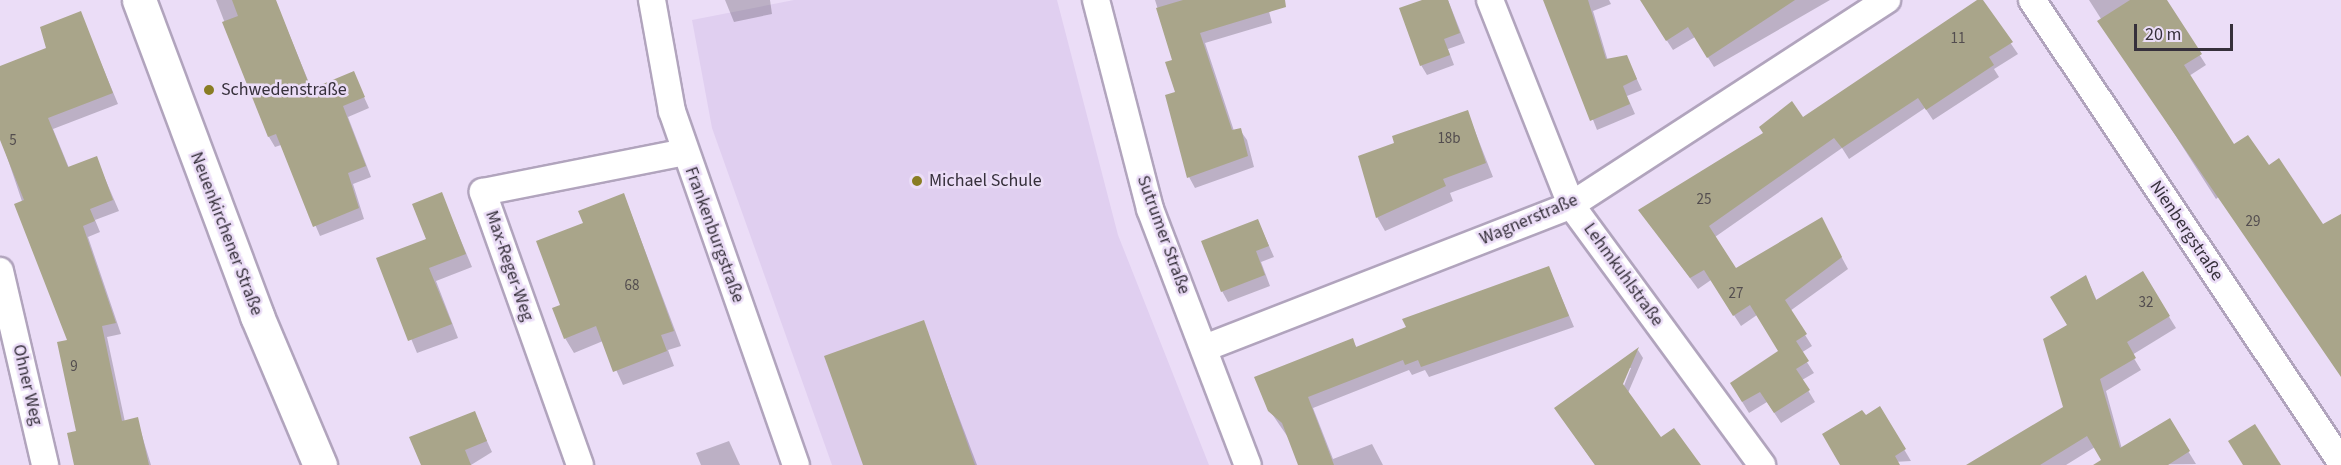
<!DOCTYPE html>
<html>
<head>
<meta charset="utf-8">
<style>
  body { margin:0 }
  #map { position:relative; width:2341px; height:465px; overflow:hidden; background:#ebddf7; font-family:"Source Sans 3",sans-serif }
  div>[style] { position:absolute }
  .built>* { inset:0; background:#e0cff0 }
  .shadow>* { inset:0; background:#0003 }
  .building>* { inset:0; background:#a9a58a }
  .roads { filter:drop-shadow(2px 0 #b1a4bd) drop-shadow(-2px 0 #b1a4bd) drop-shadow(0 2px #b1a4bd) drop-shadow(0 -2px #b1a4bd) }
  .street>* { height:26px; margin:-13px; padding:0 13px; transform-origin:13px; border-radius:13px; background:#fff }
  .secondary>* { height:33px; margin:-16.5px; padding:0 16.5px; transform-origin:16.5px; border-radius:16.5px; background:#fff }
  .dots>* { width:16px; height:16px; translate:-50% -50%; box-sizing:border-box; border:3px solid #ebddf7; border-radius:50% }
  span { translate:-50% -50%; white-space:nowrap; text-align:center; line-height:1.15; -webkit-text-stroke:5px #ebddf7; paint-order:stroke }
  .number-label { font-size:15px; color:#534d4f }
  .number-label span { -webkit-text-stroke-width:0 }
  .poi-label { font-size:18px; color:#36303b }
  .left { translate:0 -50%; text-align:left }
  .street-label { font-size:18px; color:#36303b }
  .scale { position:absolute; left:2134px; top:24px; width:99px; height:27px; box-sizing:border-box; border:3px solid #36303b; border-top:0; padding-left:8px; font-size:18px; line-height:21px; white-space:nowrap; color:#36303b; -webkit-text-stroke:4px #ebddf7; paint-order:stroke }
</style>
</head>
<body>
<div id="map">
  <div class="built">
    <i style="clip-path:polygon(794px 0,1057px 0,1118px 235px,1209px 465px,832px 465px,712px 128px,692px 20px)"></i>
  </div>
  <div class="shadow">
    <i style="clip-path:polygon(216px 0,275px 0,312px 90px,353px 73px,369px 108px,348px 117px,371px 177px,353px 184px,364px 219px,320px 236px,281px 145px,275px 147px,269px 137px)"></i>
    <i style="clip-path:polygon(725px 0,770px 0,772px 14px,734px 22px)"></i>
    <i style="clip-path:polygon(1155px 0,1266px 0,1272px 23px,1205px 43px,1234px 131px,1240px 130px,1247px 140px,1254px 167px,1195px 188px,1189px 177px,1174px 61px)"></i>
    <i style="clip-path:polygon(1426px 0,1448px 0,1465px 43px,1448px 49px,1454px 65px,1427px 75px,1421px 65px)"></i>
    <i style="clip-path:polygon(1546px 0,1609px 0,1611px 4px,1593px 11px,1608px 61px,1626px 56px,1642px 90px,1627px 96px,1635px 114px,1597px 130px)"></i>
    <i style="clip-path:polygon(1678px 0,1830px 0,1714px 67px,1695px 37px,1673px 50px,1658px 27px)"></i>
    <i style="clip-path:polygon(1981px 0,2018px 54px,1994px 69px,1999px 77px,1933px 120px,1925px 108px,1849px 159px,1842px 148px,1715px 237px,1736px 270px,1827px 230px,1848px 269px,1790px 311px,1812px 346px,1801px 353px,1814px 373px,1802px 380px,1815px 402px,1781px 423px,1767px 402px,1749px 413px,1738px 395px,1780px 352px,1757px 315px,1741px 326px,1711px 280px,1698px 289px,1640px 210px,1802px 119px)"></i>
    <i style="clip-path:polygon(2089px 0,2165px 0,2206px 65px,2189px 76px,2234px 146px,2268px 167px,2341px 251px,2341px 376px,2221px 195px,2216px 199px)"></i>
    <i style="clip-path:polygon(80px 13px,118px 104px,53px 129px,69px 168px,96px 158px,119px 211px,95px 220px,100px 232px,88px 237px,121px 334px,107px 337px,125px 422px,137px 419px,151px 465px,76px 465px,78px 432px,69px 341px,0 136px,0 67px,48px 49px)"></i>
    <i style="clip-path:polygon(1467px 111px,1493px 177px,1450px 193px,1453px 201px,1385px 231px,1377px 217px,1396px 144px)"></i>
    <i style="clip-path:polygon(441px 193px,472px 267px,436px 281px,458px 338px,417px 353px,378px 259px,428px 239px)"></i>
    <i style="clip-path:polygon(624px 195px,681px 346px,668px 350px,674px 366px,623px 385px,603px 341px,574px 353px,565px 338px,562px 305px,585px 224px)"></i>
    <i style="clip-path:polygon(1258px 221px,1274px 257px,1261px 262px,1270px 286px,1228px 302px,1222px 291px)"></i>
    <i style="clip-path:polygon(1549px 268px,1574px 327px,1429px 377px,1425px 370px,1412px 375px,1409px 370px,1313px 408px,1333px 459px,1372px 444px,1383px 465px,1307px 465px,1270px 411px,1352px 340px,1357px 348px)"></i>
    <i style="clip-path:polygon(2142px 273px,2176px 328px,2132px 355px,2141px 370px,2106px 391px,2122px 449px,2169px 420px,2196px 464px,2106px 465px,2095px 447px,2066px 465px,1988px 465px,2065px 407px,2069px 325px,2086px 277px,2097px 301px)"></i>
    <i style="clip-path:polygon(923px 322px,977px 465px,865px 465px)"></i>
    <i style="clip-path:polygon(evenodd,1638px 350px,1643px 358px,1628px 393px,1661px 439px,1699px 465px,1595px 465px,1556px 409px,1638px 350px,1628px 368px,1631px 368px,1622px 391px,1619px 390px,1628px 368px)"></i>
    <i style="clip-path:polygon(1880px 409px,1911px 461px,1843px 465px,1866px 417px)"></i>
    <i style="clip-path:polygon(474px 413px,492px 452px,471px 465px,422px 465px)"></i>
    <i style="clip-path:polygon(729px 441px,740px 465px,701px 465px,696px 453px)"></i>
  </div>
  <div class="building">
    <i style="clip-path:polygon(232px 0,276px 0,311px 89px,354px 71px,365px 97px,343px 106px,366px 166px,348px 173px,359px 208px,313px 227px,276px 134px,268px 137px,222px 22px,238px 16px)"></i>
    <i style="clip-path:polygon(1183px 0,1285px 0,1286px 7px,1200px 33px,1232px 130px,1241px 128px,1248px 156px,1187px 178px,1165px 95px,1175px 92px,1165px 62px,1172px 60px,1156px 8px)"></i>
    <i style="clip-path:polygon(1422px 0,1448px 0,1460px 33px,1444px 39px,1450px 55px,1420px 66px,1399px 8px)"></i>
    <i style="clip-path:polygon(1543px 0,1588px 0,1606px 59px,1627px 55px,1637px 79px,1623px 86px,1630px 104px,1590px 121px)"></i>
    <i style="clip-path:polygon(1640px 0,1795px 0,1707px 58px,1688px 27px,1666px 41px)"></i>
    <i style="clip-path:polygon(1977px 0,1983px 0,2013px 42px,1989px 57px,1994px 65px,1926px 110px,1918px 98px,1842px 148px,1834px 138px,1709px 226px,1736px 268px,1822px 217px,1842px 257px,1785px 300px,1807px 334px,1796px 341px,1809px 361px,1796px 369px,1810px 390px,1774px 413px,1760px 392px,1742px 402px,1730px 383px,1778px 351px,1750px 305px,1733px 316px,1704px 270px,1690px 278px,1638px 210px,1763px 133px,1759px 127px,1792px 101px,1803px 117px)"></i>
    <i style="clip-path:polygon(2130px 0,2167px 0,2202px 54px,2184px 65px,2234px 144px,2248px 135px,2269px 165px,2279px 158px,2323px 224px,2341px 214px,2341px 377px,2097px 21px)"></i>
    <i style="clip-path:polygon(81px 11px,113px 93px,48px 118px,68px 167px,97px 156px,113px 200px,90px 209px,95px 221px,83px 226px,116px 323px,102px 326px,122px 421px,138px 417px,149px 465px,74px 465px,67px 433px,76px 431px,57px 342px,67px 340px,14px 204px,24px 200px,0 140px,0 66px,46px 48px,40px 27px)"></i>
    <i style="clip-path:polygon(1468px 110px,1486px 163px,1443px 179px,1446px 186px,1376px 218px,1358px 156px,1394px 143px,1392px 136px)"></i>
    <i style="clip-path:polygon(442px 192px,466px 254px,429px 268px,452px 324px,408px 341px,376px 258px,426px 239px,412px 204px)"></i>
    <i style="clip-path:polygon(624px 193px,674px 331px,661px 335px,667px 351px,613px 372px,596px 326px,564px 339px,552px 308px,560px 305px,536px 241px,583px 223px,578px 211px)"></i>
    <i style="clip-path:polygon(1258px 219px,1269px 246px,1256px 251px,1265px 275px,1221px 292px,1201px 241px)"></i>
    <i style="clip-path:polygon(1549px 266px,1569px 316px,1421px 367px,1418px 360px,1405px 365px,1403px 360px,1308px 397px,1334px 465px,1298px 465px,1282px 423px,1268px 411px,1254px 377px,1353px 338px,1356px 347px,1406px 327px,1402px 319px)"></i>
    <i style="clip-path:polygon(2143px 271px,2170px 316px,2127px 342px,2136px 358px,2100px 379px,2120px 448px,2170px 418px,2190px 451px,2168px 465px,2093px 465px,2101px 460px,2087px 436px,2040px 465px,1966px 465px,2063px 407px,2043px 339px,2067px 325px,2050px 297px,2086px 275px,2096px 300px)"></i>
    <i style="clip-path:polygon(924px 320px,975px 465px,863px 465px,824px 356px)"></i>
    <i style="clip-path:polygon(1639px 347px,1623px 384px,1661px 437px,1674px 428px,1701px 465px,1595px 465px,1554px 408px)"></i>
    <i style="clip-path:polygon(1880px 406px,1906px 449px,1895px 456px,1900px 465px,1840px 465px,1822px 434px,1862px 410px,1866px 415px)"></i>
    <i style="clip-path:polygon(475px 411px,487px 441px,465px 450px,471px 465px,421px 465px,409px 437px)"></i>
    <i style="clip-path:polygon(2255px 424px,2281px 465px,2243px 465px,2228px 441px)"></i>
  </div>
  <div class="roads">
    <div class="street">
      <i style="left:652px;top:0;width:113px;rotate:79.8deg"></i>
      <i style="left:672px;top:111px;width:375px;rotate:70.7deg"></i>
      <i style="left:1096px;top:0;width:216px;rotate:75.5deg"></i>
      <i style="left:1150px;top:209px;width:274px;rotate:69.1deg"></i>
      <i style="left:1490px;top:0;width:220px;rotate:68.4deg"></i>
      <i style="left:1571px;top:205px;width:323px;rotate:53.7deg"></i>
      <i style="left:2032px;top:0;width:556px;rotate:56.22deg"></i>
      <i style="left:0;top:271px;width:199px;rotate:76.9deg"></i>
      <i style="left:1205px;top:348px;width:393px;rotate:-21.3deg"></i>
      <i style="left:1571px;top:205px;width:377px;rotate:-33deg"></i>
      <i style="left:580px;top:465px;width:290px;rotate:-109.6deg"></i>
      <i style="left:483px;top:192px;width:206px;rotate:-11.2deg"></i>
    </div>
    <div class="secondary">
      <i style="left:139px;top:0;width:337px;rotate:69.5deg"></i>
      <i style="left:257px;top:316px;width:162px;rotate:67.1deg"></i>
    </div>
  </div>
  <div class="dots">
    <i style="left:209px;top:90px;background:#897d23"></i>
    <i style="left:917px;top:181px;background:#897d23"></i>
  </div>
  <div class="number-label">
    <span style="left:1958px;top:39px">11</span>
    <span style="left:1449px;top:139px">18b</span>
    <span style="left:13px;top:141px">5</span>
    <span style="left:1704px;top:200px">25</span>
    <span style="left:2253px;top:222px">29</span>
    <span style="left:632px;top:286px">68</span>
    <span style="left:1736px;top:294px">27</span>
    <span style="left:2146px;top:303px">32</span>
    <span style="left:74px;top:367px">9</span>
  </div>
  <div class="poi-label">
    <span class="left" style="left:221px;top:90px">Schwedenstraße</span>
    <span class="left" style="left:929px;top:181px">Michael Schule</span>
  </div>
  <div class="street-label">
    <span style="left:1529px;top:220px;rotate:-23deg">Wagnerstraße</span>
    <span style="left:2186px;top:231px;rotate:56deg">Nienbergstraße</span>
    <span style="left:226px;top:234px;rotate:69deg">Neuenkirchener Straße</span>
    <span style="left:714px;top:235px;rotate:70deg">Frankenburgstraße</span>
    <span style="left:1163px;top:235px;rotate:70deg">Sutrumer Straße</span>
    <span style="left:509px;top:266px;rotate:71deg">Max-Reger-Weg</span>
    <span style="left:1623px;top:275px;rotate:54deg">Lehmkuhlstraße</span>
    <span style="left:27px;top:385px;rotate:77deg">Ohner Weg</span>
  </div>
  <div class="scale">20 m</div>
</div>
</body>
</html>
